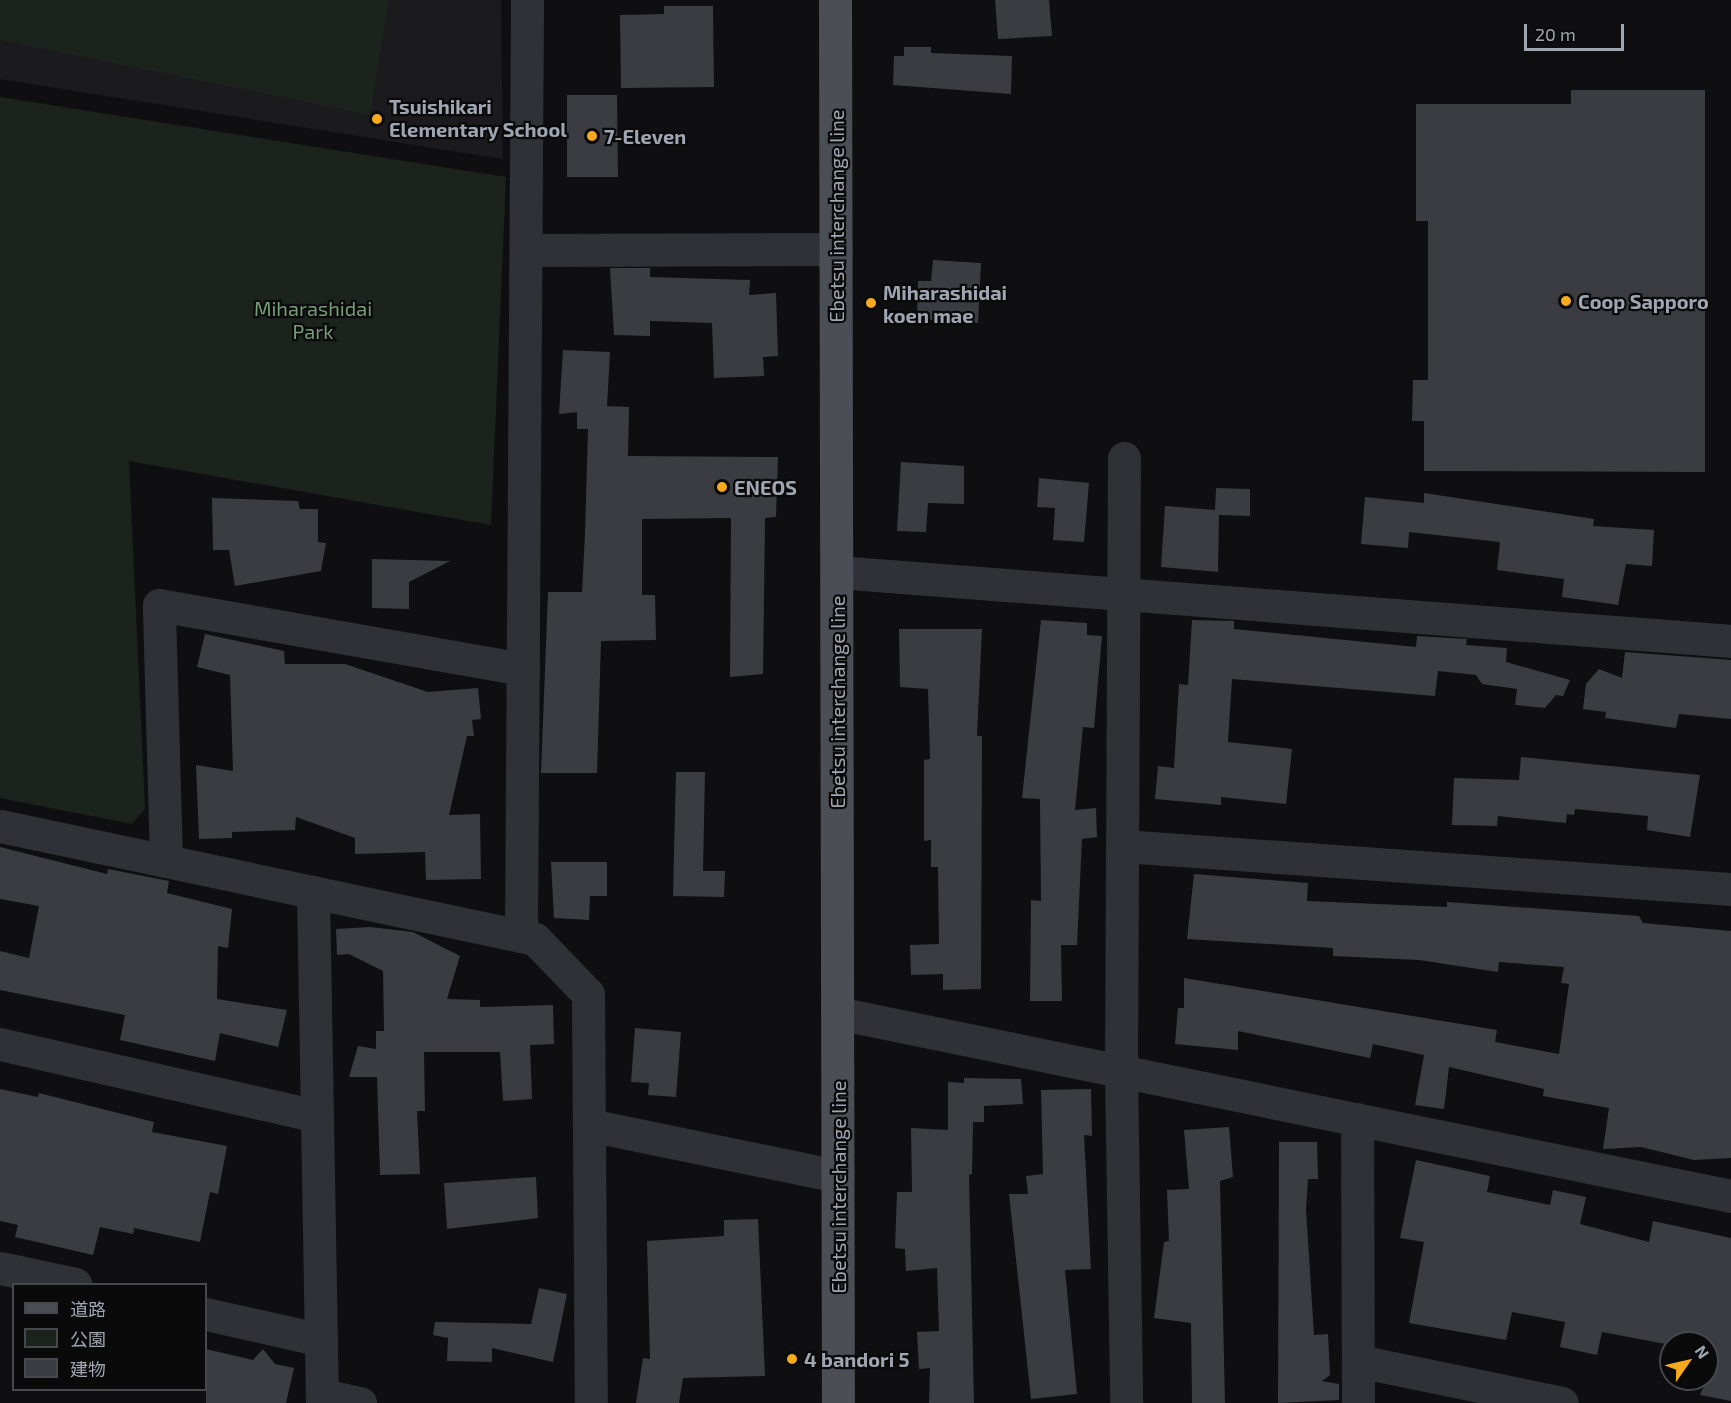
<!DOCTYPE html>
<html>
<head>
<meta charset="utf-8">
<style>
  body { margin:0 }
  #map { position:relative; width:1731px; height:1403px; overflow:hidden; background:#0f0f11; font-family:"Exo 2","Noto Sans JP",sans-serif }
  div>[style] { position:absolute }
  .built>* { inset:0; background:#1b1b1e }
  .green>* { inset:0; background:#1b231c }
  .building>* { inset:0; background:#3b3c41 }
  .minor>* { height:33px; margin:-16.5px; padding:0 16.5px; transform-origin:16.5px; border-radius:16.5px; background:#303136 }
  .major>* { height:33px; margin:-16.5px; padding:0 16.5px; transform-origin:16.5px; border-radius:16.5px; background:#4c4e55 }
  .dots>* { width:16px; height:16px; translate:-50% -50%; box-sizing:border-box; border:3px solid #0a0a0b; border-radius:50% }
  span { translate:-50% -50%; white-space:nowrap; text-align:center; line-height:1.15; -webkit-text-stroke:4.5px #0a0a0b; paint-order:stroke }
  .poi-label { font-size:20px; color:#9fa6b2; font-weight:700 }
  .left { translate:0 -50%; text-align:left }
  .street-label { font-size:20px; color:#9fa6b2 }
  .park-label { font-size:20px; color:#759e77 }
  .legend { position:absolute; left:12px; top:1283px; width:195px; height:108px; box-sizing:border-box; background:#0a0a0b; border:2px solid #46484e; margin:0; padding:8px 10px; list-style:none; font-size:18px; color:#9fa6b2 }
  .legend li { display:flex; align-items:center; gap:12px; height:30px }
  .legend b { width:30px; border:2px solid #46484e }
  .north { position:absolute; left:1659px; top:1331px; width:60px; height:60px; box-sizing:border-box; background:#0a0a0b; border:2px solid #46484e; border-radius:50%; rotate:56deg; font-size:16px; font-weight:700; line-height:24px; text-align:center; color:#9fa6b2 }
  .north::after { content:''; display:block; margin:auto; width:21px; height:27px; background:#f8aa1f; clip-path:polygon(50% 0,100% 100%,50% 72%,0 100%) }
  .scale { position:absolute; left:1524px; top:24px; width:100px; height:27px; box-sizing:border-box; border:3px solid #9fa6b2; border-top:0; padding-left:8px; font-size:18px; line-height:21px; white-space:nowrap; color:#9fa6b2; -webkit-text-stroke:4px #0a0a0b; paint-order:stroke }
</style>
</head>
<body>
<div id="map">
  <div class="built">
    <i style="clip-path:polygon(0 0,501px 0,503px 159px,0 79px)"></i>
  </div>
  <div class="green">
    <i style="clip-path:polygon(0 0,389px 0,370px 115px,0 40px)"></i>
    <i style="clip-path:polygon(0 97px,506px 177px,491px 525px,129px 461px,145px 809px,132px 824px,0 798px)"></i>
  </div>
  <div class="building">
    <i style="clip-path:polygon(995px 0,1049px 0,1052px 36px,998px 39px)"></i>
    <i style="clip-path:polygon(664px 6px,713px 6px,714px 87px,621px 88px,620px 15px,664px 14px)"></i>
    <i style="clip-path:polygon(904px 47px,931px 47px,931px 53px,1012px 56px,1011px 94px,893px 85px,894px 56px,904px 56px)"></i>
    <i style="clip-path:polygon(1571px 90px,1705px 90px,1705px 472px,1424px 471px,1424px 421px,1412px 421px,1413px 380px,1428px 380px,1428px 221px,1416px 221px,1416px 104px,1571px 104px)"></i>
    <i style="clip-path:polygon(567px 95px,617px 95px,618px 177px,567px 177px)"></i>
    <i style="clip-path:polygon(933px 260px,981px 263px,978px 323px,917px 319px,918px 281px,931px 281px)"></i>
    <i style="clip-path:polygon(610px 268px,650px 268px,650px 277px,750px 280px,749px 295px,776px 293px,778px 356px,763px 357px,764px 376px,714px 378px,712px 323px,650px 321px,650px 336px,614px 335px)"></i>
    <i style="clip-path:polygon(563px 350px,610px 352px,607px 406px,629px 407px,628px 456px,778px 457px,776px 517px,765px 518px,763px 674px,730px 677px,731px 518px,642px 519px,642px 595px,655px 595px,656px 640px,601px 641px,597px 773px,541px 773px,548px 592px,582px 592px,585px 534px,588px 429px,577px 429px,577px 412px,559px 414px)"></i>
    <i style="clip-path:polygon(901px 462px,964px 466px,964px 504px,928px 503px,926px 532px,897px 531px)"></i>
    <i style="clip-path:polygon(1039px 478px,1089px 483px,1084px 542px,1053px 540px,1055px 508px,1037px 507px)"></i>
    <i style="clip-path:polygon(1216px 488px,1250px 489px,1250px 516px,1219px 515px,1218px 572px,1161px 567px,1165px 506px,1215px 510px)"></i>
    <i style="clip-path:polygon(1424px 493px,1594px 519px,1593px 526px,1654px 530px,1652px 566px,1626px 564px,1618px 605px,1562px 597px,1564px 579px,1497px 570px,1500px 542px,1409px 532px,1408px 548px,1361px 544px,1365px 497px,1424px 503px)"></i>
    <i style="clip-path:polygon(212px 498px,298px 501px,300px 509px,318px 509px,318px 542px,326px 543px,321px 571px,235px 586px,229px 550px,213px 550px)"></i>
    <i style="clip-path:polygon(372px 559px,450px 561px,409px 582px,409px 609px,372px 608px)"></i>
    <i style="clip-path:polygon(1041px 620px,1087px 623px,1087px 635px,1102px 636px,1094px 728px,1083px 727px,1075px 810px,1096px 808px,1097px 837px,1082px 839px,1077px 945px,1061px 945px,1062px 1001px,1030px 1001px,1031px 900px,1041px 901px,1040px 799px,1022px 798px)"></i>
    <i style="clip-path:polygon(1192px 620px,1234px 621px,1234px 629px,1416px 647px,1417px 636px,1467px 639px,1466px 645px,1507px 648px,1506px 662px,1570px 680px,1563px 696px,1556px 695px,1545px 708px,1515px 705px,1517px 689px,1482px 684px,1476px 675px,1438px 671px,1435px 696px,1232px 679px,1228px 742px,1292px 749px,1286px 804px,1221px 797px,1221px 805px,1155px 799px,1158px 766px,1174px 768px,1179px 684px,1188px 685px)"></i>
    <i style="clip-path:polygon(899px 629px,982px 629px,977px 736px,982px 736px,981px 989px,943px 990px,943px 974px,911px 975px,910px 945px,939px 944px,938px 867px,931px 867px,931px 840px,924px 841px,924px 760px,930px 759px,928px 689px,900px 687px)"></i>
    <i style="clip-path:polygon(205px 634px,284px 651px,285px 664px,345px 664px,428px 692px,478px 688px,481px 719px,472px 720px,474px 736px,467px 736px,449px 815px,480px 814px,481px 879px,426px 880px,425px 852px,355px 854px,355px 838px,296px 817px,295px 830px,232px 832px,232px 838px,199px 839px,196px 765px,233px 771px,230px 675px,197px 667px)"></i>
    <i style="clip-path:polygon(1625px 652px,1731px 660px,1731px 719px,1679px 714px,1676px 728px,1605px 718px,1606px 712px,1583px 709px,1586px 684px,1599px 669px,1622px 678px)"></i>
    <i style="clip-path:polygon(1521px 757px,1700px 775px,1690px 837px,1647px 830px,1648px 816px,1575px 809px,1574px 815px,1567px 814px,1566px 823px,1498px 816px,1497px 826px,1452px 825px,1454px 778px,1519px 780px)"></i>
    <i style="clip-path:polygon(676px 772px,705px 772px,703px 871px,725px 871px,724px 897px,673px 896px)"></i>
    <i style="clip-path:polygon(0 847px,107px 874px,108px 869px,169px 881px,167px 893px,232px 909px,228px 948px,218px 946px,217px 999px,287px 1010px,278px 1047px,220px 1033px,215px 1061px,120px 1040px,125px 1015px,0 990px,0 951px,29px 958px,39px 906px,0 899px)"></i>
    <i style="clip-path:polygon(551px 862px,607px 862px,607px 896px,590px 896px,589px 920px,554px 918px)"></i>
    <i style="clip-path:polygon(1194px 874px,1308px 883px,1307px 901px,1447px 907px,1447px 902px,1639px 916px,1643px 923px,1731px 931px,1731px 1158px,1694px 1160px,1641px 1147px,1603px 1149px,1609px 1108px,1543px 1096px,1544px 1089px,1449px 1067px,1444px 1109px,1415px 1105px,1424px 1055px,1373px 1044px,1370px 1058px,1238px 1031px,1238px 1050px,1175px 1044px,1178px 1008px,1184px 1008px,1184px 978px,1497px 1030px,1495px 1042px,1559px 1054px,1569px 984px,1561px 983px,1564px 967px,1499px 962px,1498px 972px,1419px 960px,1333px 956px,1333px 948px,1187px 939px)"></i>
    <i style="clip-path:polygon(370px 927px,413px 932px,460px 956px,447px 999px,480px 1000px,480px 1007px,553px 1005px,554px 1044px,530px 1045px,532px 1099px,503px 1101px,500px 1052px,424px 1052px,425px 1111px,417px 1111px,420px 1174px,380px 1175px,377px 1077px,349px 1077px,358px 1046px,376px 1049px,376px 1031px,384px 1031px,383px 971px,349px 954px,337px 955px,336px 929px)"></i>
    <i style="clip-path:polygon(635px 1028px,681px 1032px,676px 1097px,648px 1095px,649px 1083px,631px 1082px)"></i>
    <i style="clip-path:polygon(964px 1078px,1021px 1079px,1023px 1104px,984px 1106px,984px 1122px,973px 1122px,972px 1174px,969px 1175px,974px 1403px,929px 1403px,930px 1368px,919px 1369px,917px 1332px,939px 1331px,937px 1268px,906px 1271px,905px 1249px,895px 1248px,897px 1192px,912px 1192px,911px 1128px,948px 1130px,948px 1082px,964px 1083px)"></i>
    <i style="clip-path:polygon(0 1089px,38px 1097px,39px 1093px,154px 1122px,152px 1132px,227px 1146px,218px 1194px,210px 1192px,200px 1242px,134px 1228px,133px 1234px,100px 1227px,93px 1255px,15px 1237px,18px 1225px,0 1221px)"></i>
    <i style="clip-path:polygon(1091px 1089px,1092px 1136px,1084px 1135px,1091px 1269px,1065px 1270px,1077px 1394px,1031px 1399px,1009px 1194px,1028px 1194px,1026px 1176px,1043px 1174px,1041px 1090px)"></i>
    <i style="clip-path:polygon(1229px 1127px,1233px 1177px,1220px 1181px,1225px 1403px,1192px 1403px,1191px 1323px,1154px 1318px,1164px 1242px,1169px 1241px,1167px 1190px,1189px 1189px,1184px 1130px)"></i>
    <i style="clip-path:polygon(1279px 1142px,1317px 1142px,1318px 1179px,1308px 1179px,1306px 1209px,1314px 1335px,1328px 1334px,1330px 1375px,1322px 1381px,1339px 1384px,1339px 1400px,1278px 1403px)"></i>
    <i style="clip-path:polygon(1416px 1160px,1490px 1176px,1487px 1192px,1550px 1205px,1553px 1190px,1586px 1197px,1580px 1224px,1649px 1242px,1653px 1221px,1731px 1238px,1731px 1401px,1700px 1395px,1707px 1379px,1707px 1343px,1671px 1345px,1602px 1332px,1597px 1355px,1560px 1347px,1565px 1322px,1512px 1312px,1506px 1340px,1409px 1323px,1424px 1242px,1400px 1238px)"></i>
    <i style="clip-path:polygon(536px 1177px,538px 1218px,447px 1229px,444px 1183px)"></i>
    <i style="clip-path:polygon(758px 1219px,765px 1376px,683px 1378px,679px 1403px,636px 1403px,643px 1358px,650px 1359px,647px 1241px,724px 1236px,724px 1220px)"></i>
    <i style="clip-path:polygon(539px 1288px,567px 1294px,553px 1362px,492px 1348px,492px 1362px,447px 1361px,448px 1338px,433px 1335px,435px 1322px,531px 1324px)"></i>
    <i style="clip-path:polygon(206px 1349px,253px 1360px,263px 1349px,275px 1364px,294px 1368px,286px 1403px,206px 1403px)"></i>
  </div>
  <div class="minor">
    <i style="left:526px;top:250px;width:310px;rotate:-0.2deg"></i>
    <i style="left:1124px;top:458px;width:613px;rotate:90.28deg"></i>
    <i style="left:1121px;top:1071px;width:332px;rotate:89.1deg"></i>
    <i style="left:837px;top:572px;width:897px;rotate:4.41deg"></i>
    <i style="left:0;top:826px;width:547px;rotate:11.93deg"></i>
    <i style="left:535px;top:939px;width:76px;rotate:46.1deg"></i>
    <i style="left:588px;top:994px;width:409px;rotate:89.6deg"></i>
    <i style="left:1123px;top:846px;width:610px;rotate:4.05deg"></i>
    <i style="left:166px;top:861px;width:256px;rotate:-91.6deg"></i>
    <i style="left:159px;top:605px;width:370px;rotate:10deg"></i>
    <i style="left:313px;top:892px;width:511px;rotate:88.99deg"></i>
    <i style="left:521px;top:936px;width:936px;rotate:-89.63deg"></i>
    <i style="left:837px;top:1013px;width:913px;rotate:11.57deg"></i>
    <i style="left:0;top:1044px;width:325px;rotate:12.8deg"></i>
    <i style="left:1357px;top:1119px;width:284px;rotate:89.8deg"></i>
    <i style="left:589px;top:1125px;width:254px;rotate:11.6deg"></i>
    <i style="left:0;top:1268px;width:77px;rotate:12deg"></i>
    <i style="left:206px;top:1314px;width:118px;rotate:12.7deg"></i>
    <i style="left:1358px;top:1361px;width:208px;rotate:11.6deg"></i>
    <i style="left:322px;top:1395px;width:39px;rotate:12deg"></i>
  </div>
  <div class="major">
    <i style="left:835px;top:0;width:1403px;rotate:89.88deg"></i>
  </div>
  <div class="dots">
    <i style="left:377px;top:119px;background:#f8aa1f"></i>
    <i style="left:592px;top:136px;background:#f8aa1f"></i>
    <i style="left:1566px;top:301px;background:#f8aa1f"></i>
    <i style="left:871px;top:303px;background:#f8aa1f"></i>
    <i style="left:722px;top:487px;background:#f8aa1f"></i>
    <i style="left:792px;top:1359px;background:#f8aa1f"></i>
  </div>
  <div class="poi-label">
    <span class="left" style="left:389px;top:118px">Tsuishikari<br>Elementary School</span>
    <span class="left" style="left:604px;top:136px">7-Eleven</span>
    <span class="left" style="left:883px;top:304px">Miharashidai<br>koen mae</span>
    <span class="left" style="left:1578px;top:301px">Coop Sapporo</span>
    <span class="left" style="left:734px;top:487px">ENEOS</span>
    <span class="left" style="left:804px;top:1359px">4 bandori 5</span>
  </div>
  <div class="street-label">
    <span style="left:836px;top:216px;rotate:-90deg">Ebetsu interchange line</span>
    <span style="left:837px;top:702px;rotate:-90deg">Ebetsu interchange line</span>
    <span style="left:838px;top:1187px;rotate:-90deg">Ebetsu interchange line</span>
  </div>
  <div class="park-label">
    <span style="left:313px;top:320px">Miharashidai<br>Park</span>
  </div>
  <ul class="legend">
  <li><b style="height:8px;background:#4c4e55"></b>道路</li>
  <li><b style="height:16px;background:#1b231c"></b>公園</li>
  <li><b style="height:16px;background:#3b3c41"></b>建物</li>
  </ul>
  <div class="north">N</div>
  <div class="scale">20 m</div>
</div>
</body>
</html>
